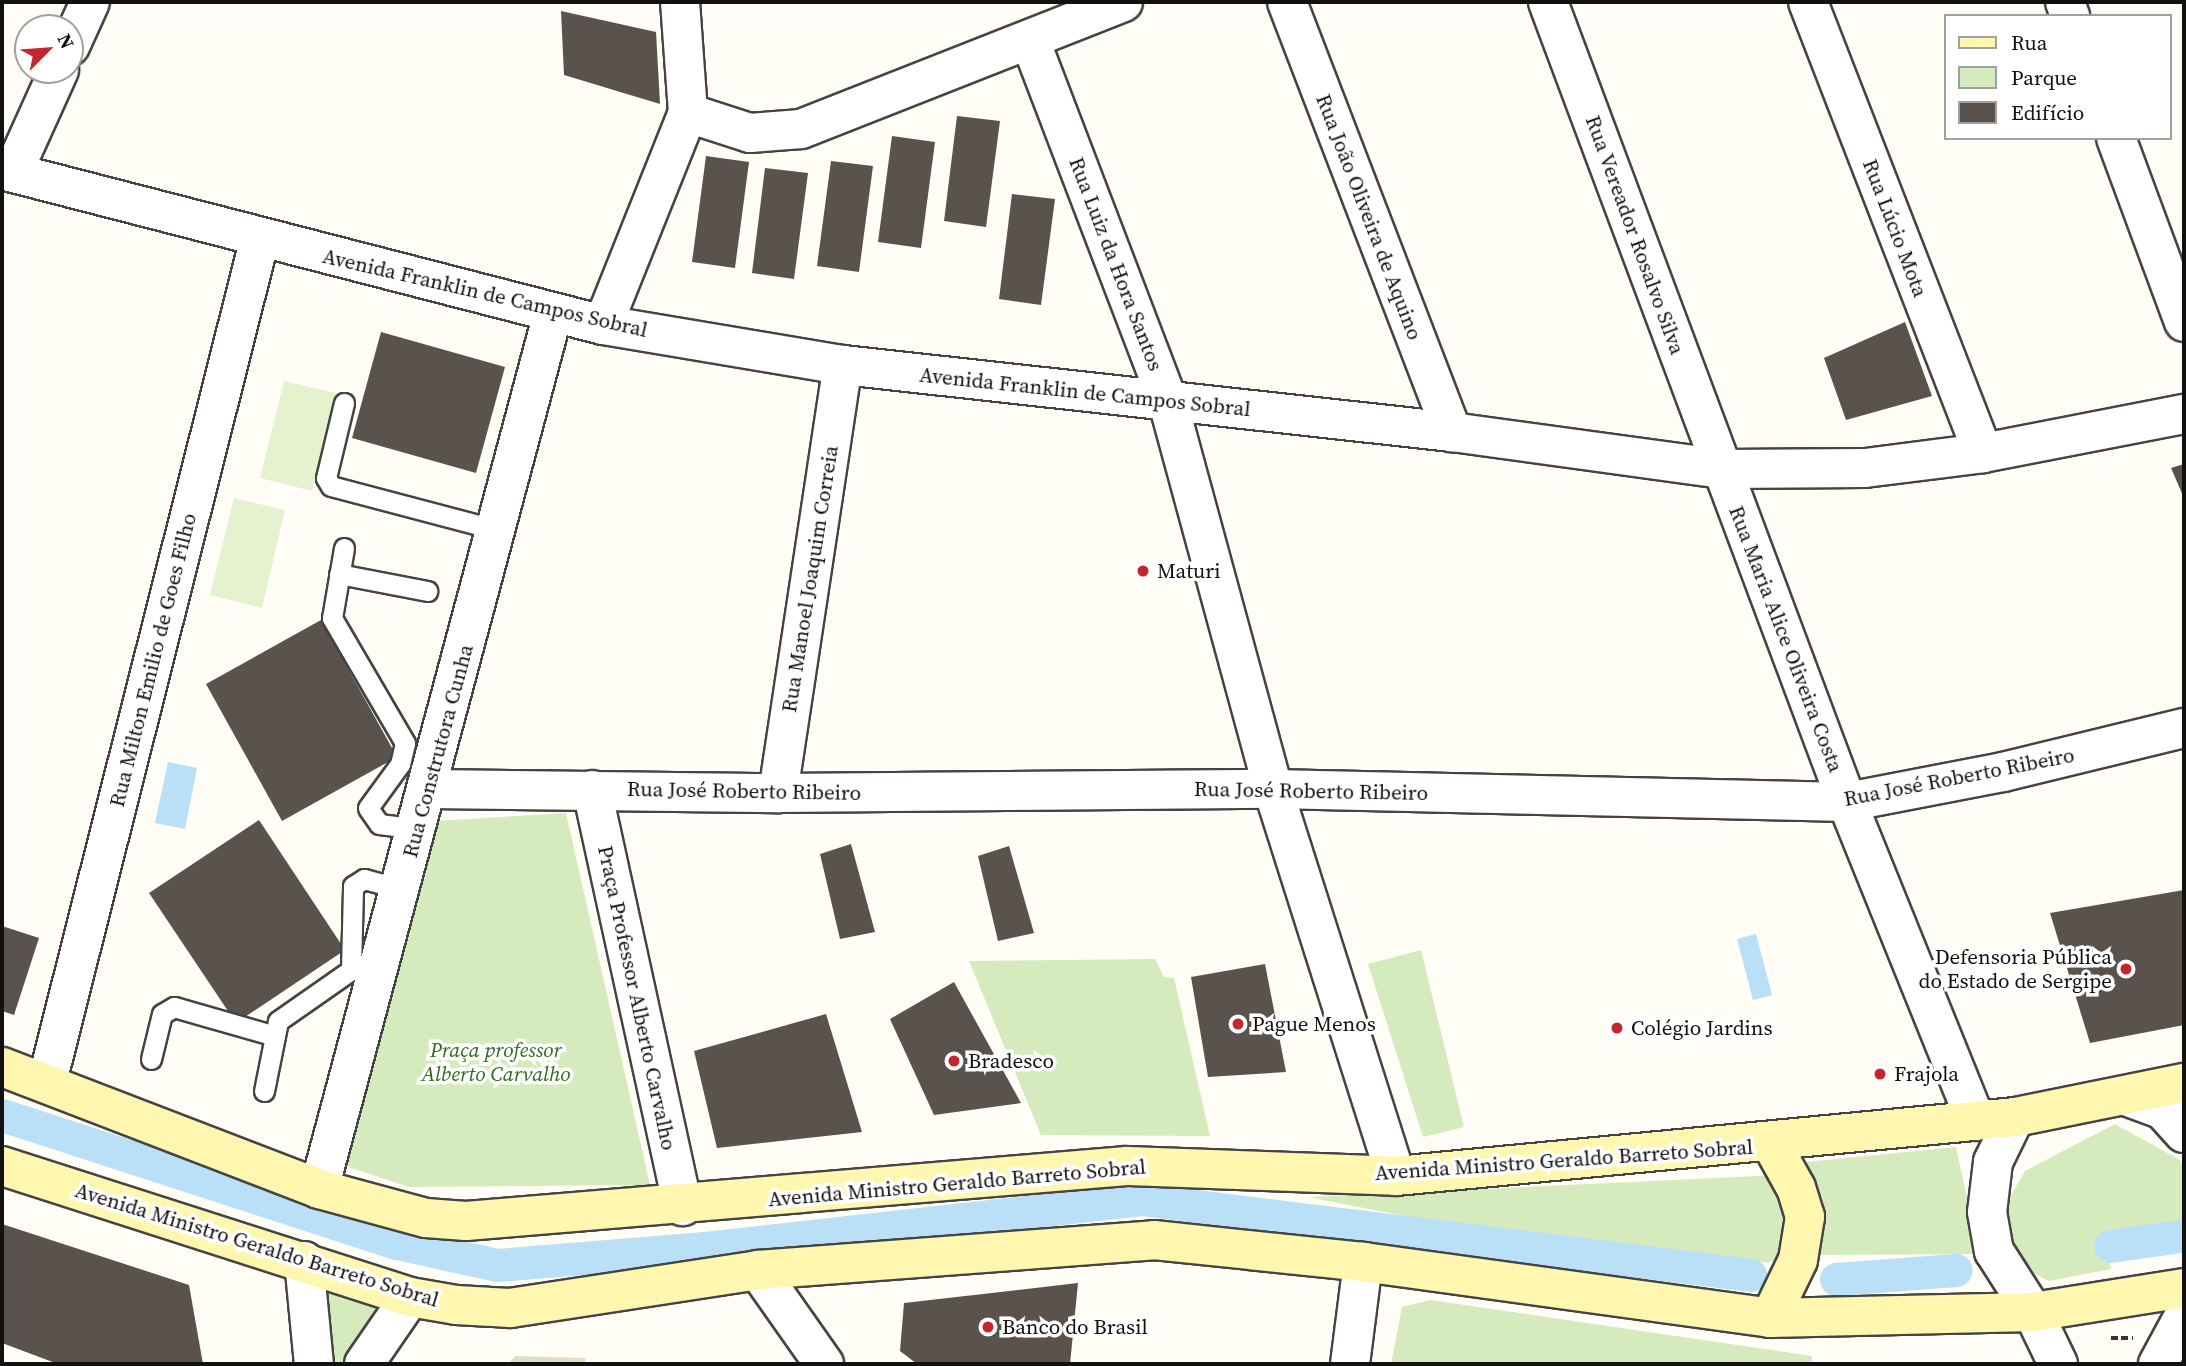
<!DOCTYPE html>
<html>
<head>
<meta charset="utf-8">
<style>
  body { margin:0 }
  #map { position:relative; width:2186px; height:1366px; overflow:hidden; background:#fffdf5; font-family:"Source Serif 4",serif }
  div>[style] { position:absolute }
  .green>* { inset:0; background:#d5ebbd }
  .cemetery>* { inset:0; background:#d9e3c4 }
  .pitch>* { inset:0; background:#e6f2cf }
  .water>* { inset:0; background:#b9e0f7 }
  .canal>* { height:33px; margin:-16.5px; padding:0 16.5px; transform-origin:16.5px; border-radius:16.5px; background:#b9e0f7 }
  .building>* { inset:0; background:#5a524d }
  .path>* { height:4.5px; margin-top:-2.25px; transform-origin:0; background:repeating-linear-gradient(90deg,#333 0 7px,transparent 0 10.5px) }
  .roads { filter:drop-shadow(2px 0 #444) drop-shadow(-2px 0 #444) drop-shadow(0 2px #444) drop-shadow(0 -2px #444) }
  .service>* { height:19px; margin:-9.5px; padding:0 9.5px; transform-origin:9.5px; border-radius:9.5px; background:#fff }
  .minor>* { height:38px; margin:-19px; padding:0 19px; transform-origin:19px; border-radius:19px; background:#fff }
  .tertiary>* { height:38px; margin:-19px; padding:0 19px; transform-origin:19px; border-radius:19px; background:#fff }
  .secondary>* { height:38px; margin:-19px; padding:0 19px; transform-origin:19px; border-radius:19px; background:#fff6b0 }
  .dots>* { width:19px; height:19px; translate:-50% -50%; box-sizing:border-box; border:4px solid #fff; border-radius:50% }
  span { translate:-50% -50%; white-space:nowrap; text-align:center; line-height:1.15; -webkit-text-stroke:7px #fff; paint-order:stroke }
  .street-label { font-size:21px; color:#111 }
  .poi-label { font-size:21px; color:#111 }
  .left { translate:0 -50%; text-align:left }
  .right { translate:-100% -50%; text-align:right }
  .park-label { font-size:21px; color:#2f6b1f; font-style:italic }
  .frame { position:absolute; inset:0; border:4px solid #111; pointer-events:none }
  .legend { position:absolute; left:1944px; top:14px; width:228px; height:126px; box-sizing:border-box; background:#fff; border:2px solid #a0a0a0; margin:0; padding:9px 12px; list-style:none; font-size:21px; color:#111 }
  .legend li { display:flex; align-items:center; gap:14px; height:35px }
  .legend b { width:35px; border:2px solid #a0a0a0 }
  .north { position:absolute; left:14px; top:14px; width:70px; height:70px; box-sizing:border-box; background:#fff; border:2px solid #a0a0a0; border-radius:50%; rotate:65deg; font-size:19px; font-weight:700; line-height:28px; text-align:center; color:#111 }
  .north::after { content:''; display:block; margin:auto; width:24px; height:32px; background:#c4262e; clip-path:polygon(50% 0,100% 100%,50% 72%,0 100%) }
</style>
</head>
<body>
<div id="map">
  <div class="green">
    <i style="clip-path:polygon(566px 813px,650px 1185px,409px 1187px,339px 1164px,435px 821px)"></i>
    <i style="clip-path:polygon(1421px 950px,1464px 1127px,1423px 1137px,1368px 964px)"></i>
    <i style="clip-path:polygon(1155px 959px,1164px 977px,1174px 978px,1210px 1136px,1041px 1135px,969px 961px)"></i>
    <i style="clip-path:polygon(2115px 1124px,2180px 1160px,2184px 1170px,2184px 1219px,2104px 1238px,2111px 1269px,2049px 1281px,2021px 1267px,2006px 1237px,2004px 1207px,2025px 1171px)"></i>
    <i style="clip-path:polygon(1956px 1147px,1979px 1254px,1808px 1255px,1818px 1222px,1806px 1162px)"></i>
    <i style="clip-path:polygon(1782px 1175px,1794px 1187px,1784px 1255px,1768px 1263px,1506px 1236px,1308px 1197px)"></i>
    <i style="clip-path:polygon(313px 1273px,382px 1296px,346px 1364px,325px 1364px)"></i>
    <i style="clip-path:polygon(1431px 1300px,1812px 1356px,1811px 1364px,1391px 1364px,1402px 1307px)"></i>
  </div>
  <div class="cemetery">
    <i style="clip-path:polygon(515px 1356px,585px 1358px,586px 1364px,508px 1364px)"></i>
  </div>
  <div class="pitch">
    <i style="clip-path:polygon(284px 381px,335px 393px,312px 491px,260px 478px)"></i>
    <i style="clip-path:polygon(234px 498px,285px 510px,262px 608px,210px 595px)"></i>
  </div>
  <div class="water">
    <i style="clip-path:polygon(168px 762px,197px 768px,185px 829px,155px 823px)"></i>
    <i style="clip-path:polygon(1756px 934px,1772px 995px,1753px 1000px,1737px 939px)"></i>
  </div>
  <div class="canal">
    <i style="left:2px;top:1115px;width:415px;rotate:18deg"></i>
    <i style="left:397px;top:1243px;width:102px;rotate:12.4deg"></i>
    <i style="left:497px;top:1265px;width:209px;rotate:-4.7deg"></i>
    <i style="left:705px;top:1248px;width:439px;rotate:-6.4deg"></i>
    <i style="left:1141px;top:1199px;width:614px;rotate:7.11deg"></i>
    <i style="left:2110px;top:1246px;width:71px;rotate:-8.1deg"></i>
    <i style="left:1836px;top:1279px;width:120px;rotate:-4.3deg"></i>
  </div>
  <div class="building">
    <i style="clip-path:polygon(561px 11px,656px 32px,660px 104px,564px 75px)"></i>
    <i style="clip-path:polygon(957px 116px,1000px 121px,986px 227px,944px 221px)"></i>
    <i style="clip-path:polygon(892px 136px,935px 142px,921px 248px,878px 242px)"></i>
    <i style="clip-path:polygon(706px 156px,749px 162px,735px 268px,692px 262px)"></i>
    <i style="clip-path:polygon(831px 161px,873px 166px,859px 272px,817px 266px)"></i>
    <i style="clip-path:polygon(765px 168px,808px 173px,794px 279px,752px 273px)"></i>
    <i style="clip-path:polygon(1012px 194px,1055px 199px,1041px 305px,999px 299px)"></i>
    <i style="clip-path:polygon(1905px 322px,1932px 396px,1846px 420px,1824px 358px)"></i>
    <i style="clip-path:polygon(381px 332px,505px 367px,476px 473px,352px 438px)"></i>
    <i style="clip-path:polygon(2184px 464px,2184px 498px,2171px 468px)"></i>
    <i style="clip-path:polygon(321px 620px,397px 757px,282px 821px,206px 684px)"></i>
    <i style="clip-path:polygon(259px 820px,345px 950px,236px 1023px,149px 893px)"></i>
    <i style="clip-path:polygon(851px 844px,875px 932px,840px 939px,820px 854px)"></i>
    <i style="clip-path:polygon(1009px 846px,1034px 933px,998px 941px,978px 856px)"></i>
    <i style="clip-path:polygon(2184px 890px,2184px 1025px,2090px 1043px,2050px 913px)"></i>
    <i style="clip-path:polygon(2px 926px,39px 938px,14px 1015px,2px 1011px)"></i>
    <i style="clip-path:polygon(1265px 964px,1286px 1072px,1208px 1077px,1191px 977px)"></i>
    <i style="clip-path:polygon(954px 982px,1021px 1103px,934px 1115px,890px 1019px)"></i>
    <i style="clip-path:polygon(826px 1014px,862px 1132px,717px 1148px,694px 1051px)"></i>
    <i style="clip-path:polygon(2px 1224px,189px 1285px,203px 1364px,58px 1364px,2px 1343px)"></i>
    <i style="clip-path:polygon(1078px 1283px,1070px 1364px,917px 1364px,900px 1351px,904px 1303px)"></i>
  </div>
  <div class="path">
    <i style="left:2111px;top:1338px;width:22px"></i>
  </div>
  <div class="roads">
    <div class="service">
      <i style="left:344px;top:403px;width:77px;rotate:103.5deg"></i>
      <i style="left:326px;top:478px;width:9px;rotate:58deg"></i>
      <i style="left:331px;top:486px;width:172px;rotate:14.8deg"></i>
      <i style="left:344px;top:548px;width:71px;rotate:99.7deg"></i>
      <i style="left:332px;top:618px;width:145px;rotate:59.7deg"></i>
      <i style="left:405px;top:743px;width:22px;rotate:103deg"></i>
      <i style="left:400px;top:764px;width:54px;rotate:126deg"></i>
      <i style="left:368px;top:808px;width:19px;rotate:55deg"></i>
      <i style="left:379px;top:824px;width:39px;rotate:7deg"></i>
      <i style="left:339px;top:574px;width:90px;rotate:10.9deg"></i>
      <i style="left:151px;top:1059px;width:46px;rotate:-76.3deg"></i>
      <i style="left:162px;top:1014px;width:14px;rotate:-30deg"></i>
      <i style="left:174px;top:1007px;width:105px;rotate:16deg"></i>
      <i style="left:264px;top:1091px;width:71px;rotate:-78.7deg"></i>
      <i style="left:278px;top:1021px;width:89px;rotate:-34.9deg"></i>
      <i style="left:351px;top:970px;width:84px;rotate:-88.6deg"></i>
      <i style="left:353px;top:886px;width:13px;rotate:-32deg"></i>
      <i style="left:364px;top:879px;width:39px;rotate:15deg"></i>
    </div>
    <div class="minor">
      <i style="left:1287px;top:2px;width:461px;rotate:69deg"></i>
      <i style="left:1548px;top:2px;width:854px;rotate:69.51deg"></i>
      <i style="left:1847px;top:802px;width:344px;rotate:68deg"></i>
      <i style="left:1808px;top:2px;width:484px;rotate:68.8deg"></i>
      <i style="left:2065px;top:2px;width:15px;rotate:70deg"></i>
      <i style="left:1030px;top:40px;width:387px;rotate:69.1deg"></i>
      <i style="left:1168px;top:402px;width:401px;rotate:74.8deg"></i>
      <i style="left:1273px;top:789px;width:406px;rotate:72.4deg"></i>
      <i style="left:70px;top:46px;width:48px;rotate:-65.6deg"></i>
      <i style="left:688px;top:113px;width:65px;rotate:17.9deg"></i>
      <i style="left:750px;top:133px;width:51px;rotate:-4.5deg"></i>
      <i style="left:801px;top:129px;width:346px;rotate:-21.5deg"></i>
      <i style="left:2116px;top:138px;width:196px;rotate:69.7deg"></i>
      <i style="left:2px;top:170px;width:621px;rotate:14.46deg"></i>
      <i style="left:603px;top:325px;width:243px;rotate:9.5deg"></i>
      <i style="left:843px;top:365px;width:613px;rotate:6.28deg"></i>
      <i style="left:1452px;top:432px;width:274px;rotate:7.8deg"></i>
      <i style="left:1723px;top:469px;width:142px;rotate:-0.4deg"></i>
      <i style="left:1865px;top:468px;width:119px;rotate:-7.2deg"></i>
      <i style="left:1983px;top:453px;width:205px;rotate:-11deg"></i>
      <i style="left:13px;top:172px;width:112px;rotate:-65.7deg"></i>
      <i style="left:603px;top:325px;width:228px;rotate:-68.2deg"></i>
      <i style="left:688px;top:113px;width:111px;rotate:-94.1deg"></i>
      <i style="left:429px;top:789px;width:349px;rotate:0.7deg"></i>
      <i style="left:778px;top:793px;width:495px;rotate:-0.5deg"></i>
      <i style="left:1273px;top:789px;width:574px;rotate:1.3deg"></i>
      <i style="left:1847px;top:802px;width:159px;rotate:-10.9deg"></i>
      <i style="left:2003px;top:772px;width:186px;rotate:-13.7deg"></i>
      <i style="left:592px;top:790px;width:426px;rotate:77.7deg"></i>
      <i style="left:778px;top:793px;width:433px;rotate:-81.4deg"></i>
      <i style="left:47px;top:1082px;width:870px;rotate:-75.84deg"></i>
      <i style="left:319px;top:1189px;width:907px;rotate:-75.04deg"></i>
      <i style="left:758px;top:1270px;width:115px;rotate:54.9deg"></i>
      <i style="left:1350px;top:1364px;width:103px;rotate:-82.7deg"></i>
    </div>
    <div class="tertiary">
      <i style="left:2128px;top:1097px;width:37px;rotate:20deg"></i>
      <i style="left:2163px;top:1110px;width:31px;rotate:48deg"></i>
      <i style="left:2015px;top:1117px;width:50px;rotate:116.1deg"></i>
      <i style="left:1993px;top:1162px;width:50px;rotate:96.8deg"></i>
      <i style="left:1987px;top:1212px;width:40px;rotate:80deg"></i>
      <i style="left:1994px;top:1251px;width:72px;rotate:57.4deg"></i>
      <i style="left:2033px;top:1312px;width:58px;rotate:64.3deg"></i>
      <i style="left:304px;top:1261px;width:103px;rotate:84.5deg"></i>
      <i style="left:364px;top:1364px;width:81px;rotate:-55.5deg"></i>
      <i style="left:2158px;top:1364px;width:55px;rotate:-61.6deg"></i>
    </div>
    <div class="secondary">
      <i style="left:2px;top:1067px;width:340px;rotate:21deg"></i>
      <i style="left:319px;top:1189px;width:111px;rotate:15.2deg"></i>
      <i style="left:426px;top:1218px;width:40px;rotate:4.3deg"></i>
      <i style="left:466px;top:1221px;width:663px;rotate:-4.76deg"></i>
      <i style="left:1127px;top:1166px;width:269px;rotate:2.1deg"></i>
      <i style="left:1396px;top:1176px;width:622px;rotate:-5.44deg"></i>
      <i style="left:2015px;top:1117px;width:172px;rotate:-11.4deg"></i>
      <i style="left:2px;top:1166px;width:429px;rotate:17.8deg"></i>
      <i style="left:410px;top:1297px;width:47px;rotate:9.9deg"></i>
      <i style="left:456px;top:1305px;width:54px;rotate:3.2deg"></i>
      <i style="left:510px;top:1308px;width:251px;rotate:-8.7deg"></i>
      <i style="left:758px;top:1270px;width:397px;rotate:-4.3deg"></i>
      <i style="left:1154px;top:1240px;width:210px;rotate:6deg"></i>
      <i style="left:1363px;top:1262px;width:411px;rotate:7.8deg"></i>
      <i style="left:1770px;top:1318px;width:263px;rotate:-1.3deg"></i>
      <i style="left:2033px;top:1312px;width:153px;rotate:-9deg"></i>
      <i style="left:1770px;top:1318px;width:64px;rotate:-64.2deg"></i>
      <i style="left:1798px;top:1260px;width:44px;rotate:-80.8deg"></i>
      <i style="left:1805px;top:1217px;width:30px;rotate:-107deg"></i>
      <i style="left:1796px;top:1188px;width:51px;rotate:-119.1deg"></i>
    </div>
  </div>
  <div class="dots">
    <i style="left:1143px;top:571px;background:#c4262e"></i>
    <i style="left:2126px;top:969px;background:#c4262e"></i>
    <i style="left:1238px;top:1024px;background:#c4262e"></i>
    <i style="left:1617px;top:1028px;background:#c4262e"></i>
    <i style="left:954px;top:1061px;background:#c4262e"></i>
    <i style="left:1880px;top:1074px;background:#c4262e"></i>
    <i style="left:988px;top:1327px;background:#c4262e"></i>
  </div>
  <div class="street-label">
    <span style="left:1369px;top:217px;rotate:69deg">Rua João Oliveira de Aquino</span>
    <span style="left:1895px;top:228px;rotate:69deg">Rua Lúcio Mota</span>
    <span style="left:1635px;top:235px;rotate:70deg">Rua Vereador Rosalvo Silva</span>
    <span style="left:1116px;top:264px;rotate:69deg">Rua Luiz da Hora Santos</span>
    <span style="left:485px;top:293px;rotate:13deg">Avenida Franklin de Campos Sobral</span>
    <span style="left:1085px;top:392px;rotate:6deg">Avenida Franklin de Campos Sobral</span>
    <span style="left:810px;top:579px;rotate:-81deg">Rua Manoel Joaquim Correia</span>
    <span style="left:1786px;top:639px;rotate:69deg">Rua Maria Alice Oliveira Costa</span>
    <span style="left:153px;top:660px;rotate:-76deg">Rua Milton Emilio de Goes Filho</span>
    <span style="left:438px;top:751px;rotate:-75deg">Rua Construtora Cunha</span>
    <span style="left:1959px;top:777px;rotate:-11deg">Rua José Roberto Ribeiro</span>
    <span style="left:744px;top:791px;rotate:1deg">Rua José Roberto Ribeiro</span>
    <span style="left:1311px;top:791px;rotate:1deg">Rua José Roberto Ribeiro</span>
    <span style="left:637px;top:998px;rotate:78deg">Praça Professor Alberto Carvalho</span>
    <span style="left:1564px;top:1160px;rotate:-4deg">Avenida Ministro Geraldo Barreto Sobral</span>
    <span style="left:957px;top:1183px;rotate:-5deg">Avenida Ministro Geraldo Barreto Sobral</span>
    <span style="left:257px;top:1245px;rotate:17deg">Avenida Ministro Geraldo Barreto Sobral</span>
  </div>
  <div class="poi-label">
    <span class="left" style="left:1157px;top:571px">Maturi</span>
    <span class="right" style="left:2112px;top:969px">Defensoria Pública<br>do Estado de Sergipe</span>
    <span class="left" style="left:1252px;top:1024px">Pague Menos</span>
    <span class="left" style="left:1631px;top:1028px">Colégio Jardins</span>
    <span class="left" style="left:968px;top:1061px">Bradesco</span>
    <span class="left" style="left:1894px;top:1074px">Frajola</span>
    <span class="left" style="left:1002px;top:1327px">Banco do Brasil</span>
  </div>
  <div class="park-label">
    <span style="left:496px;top:1062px">Praça professor<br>Alberto Carvalho</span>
  </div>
  <div class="frame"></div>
  <ul class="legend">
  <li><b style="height:9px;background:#fff6b0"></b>Rua</li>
  <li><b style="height:19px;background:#d5ebbd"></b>Parque</li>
  <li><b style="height:19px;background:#5a524d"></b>Edifício</li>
  </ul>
  <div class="north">N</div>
</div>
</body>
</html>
